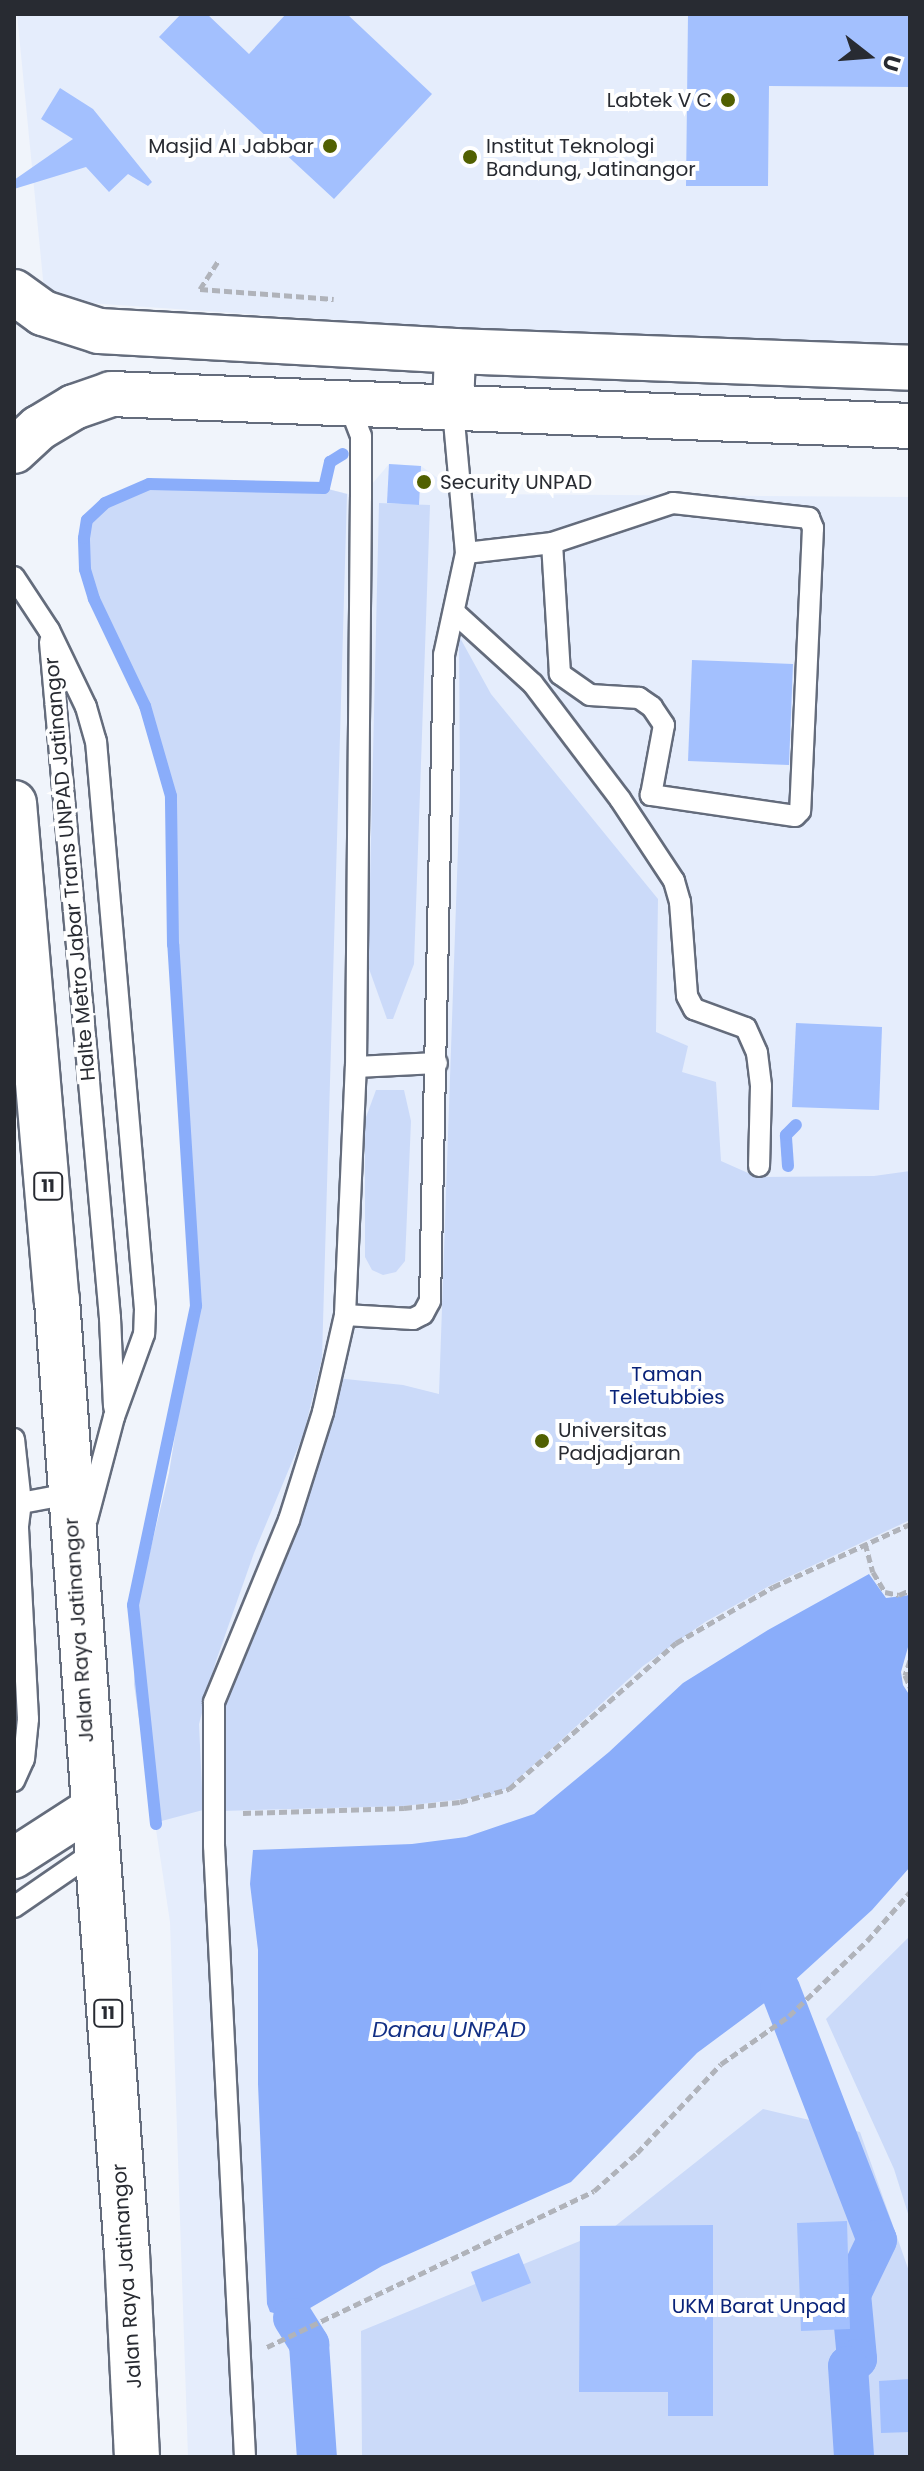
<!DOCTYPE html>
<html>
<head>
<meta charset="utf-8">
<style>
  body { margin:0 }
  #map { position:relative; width:924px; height:2471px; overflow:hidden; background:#f0f4fb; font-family:Poppins,sans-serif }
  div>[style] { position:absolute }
  .built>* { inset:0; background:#e5edfc }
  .green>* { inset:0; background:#cbdaf9 }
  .water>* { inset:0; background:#8aadfa }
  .stream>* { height:12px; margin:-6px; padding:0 6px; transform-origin:6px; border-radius:6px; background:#8aadfa }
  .canal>* { height:40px; margin:-20px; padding:0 20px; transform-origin:20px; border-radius:20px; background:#8aadfa }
  .building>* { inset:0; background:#a3c0fe }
  .path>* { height:5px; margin-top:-2.5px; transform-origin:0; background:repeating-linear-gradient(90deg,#b0b3ba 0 8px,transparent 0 12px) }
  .roads { filter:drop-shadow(2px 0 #646c7c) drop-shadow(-2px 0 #646c7c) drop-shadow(0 2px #646c7c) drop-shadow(0 -2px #646c7c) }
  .service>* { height:20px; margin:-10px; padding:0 10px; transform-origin:10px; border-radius:10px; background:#fff }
  .minor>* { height:40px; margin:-20px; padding:0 20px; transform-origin:20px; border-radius:20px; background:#fff }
  .secondary>* { height:44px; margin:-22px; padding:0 22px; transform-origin:22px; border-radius:22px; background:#fff }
  .trunk>* { height:44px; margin:-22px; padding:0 22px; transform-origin:22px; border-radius:22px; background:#fff }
  .dots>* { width:22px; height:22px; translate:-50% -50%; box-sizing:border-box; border:4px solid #fff; border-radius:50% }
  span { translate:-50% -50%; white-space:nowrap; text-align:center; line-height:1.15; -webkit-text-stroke:8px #fff; paint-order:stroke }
  .shield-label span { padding:2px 6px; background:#fff; border:2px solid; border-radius:6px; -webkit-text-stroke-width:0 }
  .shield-label { font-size:18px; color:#282b32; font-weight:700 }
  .poi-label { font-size:20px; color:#282b32 }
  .right { translate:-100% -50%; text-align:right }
  .left { translate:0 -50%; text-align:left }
  .street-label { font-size:20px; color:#282b32 }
  .park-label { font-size:20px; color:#092379 }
  .water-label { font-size:22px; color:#133085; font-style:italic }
  .frame { position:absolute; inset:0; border:16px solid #282b32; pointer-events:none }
  .north { position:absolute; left:828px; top:16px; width:80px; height:80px; -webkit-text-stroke:6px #fff; paint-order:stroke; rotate:107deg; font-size:22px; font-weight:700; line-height:32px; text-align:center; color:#282b32 }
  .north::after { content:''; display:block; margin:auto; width:28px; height:36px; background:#282b32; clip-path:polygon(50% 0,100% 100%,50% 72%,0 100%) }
</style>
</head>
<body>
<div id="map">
  <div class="built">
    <i style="clip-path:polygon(17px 14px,910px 14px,910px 359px,45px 300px)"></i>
    <i style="clip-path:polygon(389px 464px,421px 466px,460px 494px,910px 497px,910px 2457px,188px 2457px,170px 1922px,134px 1684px,136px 1610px,169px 1473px,196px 1307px,173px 945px,171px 796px,145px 706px,94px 599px,85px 569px,84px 538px,87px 520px,105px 503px,149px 484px,324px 488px,361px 497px)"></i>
  </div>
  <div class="green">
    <i style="clip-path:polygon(149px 484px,324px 488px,347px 494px,322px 1358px,304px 1433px,254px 1553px,216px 1661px,199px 1724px,203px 1810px,154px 1823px,134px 1684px,136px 1610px,169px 1473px,196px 1307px,173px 945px,171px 796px,145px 706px,94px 599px,85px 569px,84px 538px,87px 520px,105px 503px)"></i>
    <i style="clip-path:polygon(379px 503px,430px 505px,414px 964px,393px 1019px,387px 1019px,368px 966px)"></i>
    <i style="clip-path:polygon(459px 636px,491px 694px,658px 899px,656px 1032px,688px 1046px,682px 1072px,716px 1082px,721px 1161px,757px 1177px,874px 1176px,910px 1171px,910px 1520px,771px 1585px,705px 1622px,643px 1666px,508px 1788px,488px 1796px,404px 1806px,221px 1811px,223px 1699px,336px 1378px,403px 1385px,439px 1394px,460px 790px)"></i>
    <i style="clip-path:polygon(376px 1090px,404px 1090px,411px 1121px,405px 1261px,396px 1272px,383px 1275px,372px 1270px,365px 1257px,365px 1120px)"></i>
    <i style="clip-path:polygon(910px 1936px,910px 2220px,894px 2169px,826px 2019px)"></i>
    <i style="clip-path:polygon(763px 2109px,860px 2132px,910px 2274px,910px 2457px,362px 2457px,361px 2331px,614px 2227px)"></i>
  </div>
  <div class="water">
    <i style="clip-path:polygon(869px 1574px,886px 1598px,910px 1595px,910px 1640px,901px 1672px,903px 1685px,910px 1696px,910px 1867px,872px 1910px,794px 1981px,697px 2053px,571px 2182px,382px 2266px,293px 2318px,270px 2312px,267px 2304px,258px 2084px,258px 1950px,250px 1884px,253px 1850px,412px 1844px,466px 1837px,534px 1814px,609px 1752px,683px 1683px,768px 1630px)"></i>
  </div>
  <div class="stream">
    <i style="left:788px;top:1166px;width:31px;rotate:-94deg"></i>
    <i style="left:786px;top:1135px;width:14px;rotate:-45deg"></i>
    <i style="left:156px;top:1824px;width:220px;rotate:-96deg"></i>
    <i style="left:133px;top:1605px;width:306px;rotate:-78.1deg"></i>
    <i style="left:196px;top:1306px;width:362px;rotate:-93.6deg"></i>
    <i style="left:173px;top:945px;width:149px;rotate:-90.8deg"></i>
    <i style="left:171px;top:796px;width:94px;rotate:-106.1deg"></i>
    <i style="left:145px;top:706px;width:119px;rotate:-115.5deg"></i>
    <i style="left:94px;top:599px;width:31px;rotate:-107deg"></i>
    <i style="left:85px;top:569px;width:31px;rotate:-92deg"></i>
    <i style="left:84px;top:538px;width:18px;rotate:-81deg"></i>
    <i style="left:87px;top:520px;width:25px;rotate:-43deg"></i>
    <i style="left:105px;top:503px;width:48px;rotate:-23.4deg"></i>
    <i style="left:149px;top:484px;width:175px;rotate:1.3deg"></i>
    <i style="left:324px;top:488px;width:27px;rotate:-77deg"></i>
    <i style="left:330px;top:462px;width:15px;rotate:-32deg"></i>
  </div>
  <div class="canal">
    <i style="left:780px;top:1989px;width:269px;rotate:68.9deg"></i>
    <i style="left:877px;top:2240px;width:60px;rotate:115.7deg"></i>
    <i style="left:851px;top:2294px;width:65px;rotate:84.7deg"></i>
    <i style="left:857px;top:2359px;width:11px;rotate:142deg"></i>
    <i style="left:848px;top:2366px;width:91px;rotate:86.2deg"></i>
    <i style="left:293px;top:2318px;width:31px;rotate:58deg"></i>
    <i style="left:309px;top:2344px;width:113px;rotate:86deg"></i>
  </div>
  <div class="building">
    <i style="clip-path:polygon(181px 14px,207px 14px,249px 54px,286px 14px,347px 14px,432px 94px,334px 199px,159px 37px)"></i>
    <i style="clip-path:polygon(688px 14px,910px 14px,910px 87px,769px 86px,768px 186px,686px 186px)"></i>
    <i style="clip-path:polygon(60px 88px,93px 109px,152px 182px,148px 186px,128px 174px,109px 192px,86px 167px,14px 189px,14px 180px,73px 139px,41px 119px)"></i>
    <i style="clip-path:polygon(389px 464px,421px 466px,419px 505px,387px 503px)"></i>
    <i style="clip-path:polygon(692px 660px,793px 664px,789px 765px,688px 761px)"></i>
    <i style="clip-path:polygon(796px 1023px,882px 1027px,879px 1110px,792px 1107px)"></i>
    <i style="clip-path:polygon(847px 2221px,850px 2329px,801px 2331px,797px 2223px)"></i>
    <i style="clip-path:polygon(713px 2225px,713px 2416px,668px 2416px,668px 2392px,579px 2392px,580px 2226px)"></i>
    <i style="clip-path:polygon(519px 2253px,531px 2283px,482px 2302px,471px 2272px)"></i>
    <i style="clip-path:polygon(910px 2379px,910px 2432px,881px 2433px,879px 2381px)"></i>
  </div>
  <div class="path">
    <i style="left:200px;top:289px;width:134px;rotate:4.3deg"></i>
    <i style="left:200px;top:289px;width:35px;rotate:-57deg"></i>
    <i style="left:865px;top:1543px;width:30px;rotate:75deg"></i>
    <i style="left:873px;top:1572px;width:23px;rotate:59deg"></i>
    <i style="left:885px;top:1592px;width:14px;rotate:12deg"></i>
    <i style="left:899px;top:1595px;width:12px;rotate:-24deg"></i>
    <i style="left:910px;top:1660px;width:16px;rotate:108deg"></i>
    <i style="left:905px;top:1675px;width:13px;rotate:67deg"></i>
    <i style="left:243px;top:1813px;width:161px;rotate:-1.8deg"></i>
    <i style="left:404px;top:1808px;width:56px;rotate:-6.1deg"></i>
    <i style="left:460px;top:1802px;width:51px;rotate:-14.9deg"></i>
    <i style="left:509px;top:1789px;width:222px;rotate:-41.2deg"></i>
    <i style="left:676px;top:1643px;width:112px;rotate:-30deg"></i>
    <i style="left:773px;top:1587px;width:151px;rotate:-24.7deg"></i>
    <i style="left:267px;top:2347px;width:362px;rotate:-25.5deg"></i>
    <i style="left:594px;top:2191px;width:57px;rotate:-41.5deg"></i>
    <i style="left:637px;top:2153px;width:122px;rotate:-46.7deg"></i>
    <i style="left:721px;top:2064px;width:83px;rotate:-35.2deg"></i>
    <i style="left:789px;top:2016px;width:108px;rotate:-43.9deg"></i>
    <i style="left:867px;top:1941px;width:65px;rotate:-48.7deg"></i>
  </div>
  <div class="roads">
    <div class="service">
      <i style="left:466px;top:553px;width:87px;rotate:-6.6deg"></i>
      <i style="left:552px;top:543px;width:127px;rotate:-18.3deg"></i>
      <i style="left:673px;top:503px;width:137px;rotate:6.3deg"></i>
      <i style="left:809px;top:518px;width:11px;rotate:68deg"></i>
      <i style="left:813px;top:528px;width:283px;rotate:92.6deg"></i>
      <i style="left:800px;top:811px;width:7px;rotate:135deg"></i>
      <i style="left:795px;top:816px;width:146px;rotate:-171.7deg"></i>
      <i style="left:651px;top:795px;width:71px;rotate:-79.5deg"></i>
      <i style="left:664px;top:725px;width:22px;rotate:-124deg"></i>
      <i style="left:652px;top:707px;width:16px;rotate:-145deg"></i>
      <i style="left:639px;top:698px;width:49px;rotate:-176.5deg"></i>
      <i style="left:590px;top:695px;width:37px;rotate:-145deg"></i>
      <i style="left:560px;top:674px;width:131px;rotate:-93.5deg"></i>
      <i style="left:14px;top:577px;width:64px;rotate:56.6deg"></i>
      <i style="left:49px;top:630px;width:85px;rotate:64.3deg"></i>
      <i style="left:86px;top:707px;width:35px;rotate:74deg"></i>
      <i style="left:96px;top:741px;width:570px;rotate:85.07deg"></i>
      <i style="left:145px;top:1309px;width:25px;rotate:92deg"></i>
      <i style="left:144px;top:1334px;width:88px;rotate:109.9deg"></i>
      <i style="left:114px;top:1417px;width:106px;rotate:104.8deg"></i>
      <i style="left:455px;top:613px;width:105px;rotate:42.3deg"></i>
      <i style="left:533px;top:684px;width:144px;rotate:52.9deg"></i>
      <i style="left:620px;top:799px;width:98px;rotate:56.6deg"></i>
      <i style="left:674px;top:881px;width:22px;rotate:74deg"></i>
      <i style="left:680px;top:902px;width:94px;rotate:85.7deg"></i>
      <i style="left:687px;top:996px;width:15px;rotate:62deg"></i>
      <i style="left:694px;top:1009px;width:55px;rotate:20.1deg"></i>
      <i style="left:746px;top:1028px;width:27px;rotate:66deg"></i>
      <i style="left:757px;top:1053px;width:33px;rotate:83deg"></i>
      <i style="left:761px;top:1086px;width:80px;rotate:91.4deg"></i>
      <i style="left:50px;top:642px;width:679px;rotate:84.93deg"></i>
      <i style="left:110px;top:1318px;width:89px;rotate:87.4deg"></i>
      <i style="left:356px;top:1067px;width:81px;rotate:-2.8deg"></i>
      <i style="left:345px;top:1315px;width:68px;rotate:3.4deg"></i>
      <i style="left:413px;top:1319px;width:11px;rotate:-27deg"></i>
      <i style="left:423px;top:1314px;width:15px;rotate:-62deg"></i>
      <i style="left:430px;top:1301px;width:646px;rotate:-88.76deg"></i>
      <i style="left:444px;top:655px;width:104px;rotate:-77.8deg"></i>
      <i style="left:466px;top:553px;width:145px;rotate:-95.2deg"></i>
      <i style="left:14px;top:1439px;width:64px;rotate:83.8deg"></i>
      <i style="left:14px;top:1781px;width:24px;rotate:-66deg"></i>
      <i style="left:24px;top:1759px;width:40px;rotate:-84.3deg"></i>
      <i style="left:28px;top:1719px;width:193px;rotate:-93deg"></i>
      <i style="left:18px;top:1526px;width:23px;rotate:-83deg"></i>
      <i style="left:21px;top:1503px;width:49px;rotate:-10.6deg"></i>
      <i style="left:14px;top:1907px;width:101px;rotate:-34.5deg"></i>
      <i style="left:245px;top:2457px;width:612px;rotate:-92.9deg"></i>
      <i style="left:214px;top:1846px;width:144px;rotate:-90deg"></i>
      <i style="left:214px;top:1702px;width:197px;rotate:-67.6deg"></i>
      <i style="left:289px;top:1520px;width:113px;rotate:-72.5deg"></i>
      <i style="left:323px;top:1412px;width:99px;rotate:-77.2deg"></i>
      <i style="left:345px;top:1315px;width:248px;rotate:-87.5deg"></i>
      <i style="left:356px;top:1067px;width:570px;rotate:-89.5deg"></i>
      <i style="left:361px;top:497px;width:61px;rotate:-90deg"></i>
      <i style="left:361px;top:436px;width:28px;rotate:-111deg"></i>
      <i style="left:351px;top:410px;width:8px;rotate:-150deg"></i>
    </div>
    <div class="minor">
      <i style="left:453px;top:409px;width:58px;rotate:-88deg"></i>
      <i style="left:14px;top:1858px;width:94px;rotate:-32.8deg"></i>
    </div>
    <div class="secondary">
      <i style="left:14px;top:292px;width:36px;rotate:36deg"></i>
      <i style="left:43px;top:313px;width:59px;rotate:17.8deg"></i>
      <i style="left:99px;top:331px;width:357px;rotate:3.2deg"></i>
      <i style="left:455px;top:351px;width:455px;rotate:2.1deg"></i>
      <i style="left:14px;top:451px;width:34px;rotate:-43deg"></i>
      <i style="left:39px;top:428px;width:41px;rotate:-31deg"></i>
      <i style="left:74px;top:407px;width:39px;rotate:-19deg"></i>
      <i style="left:111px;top:394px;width:800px;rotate:2.29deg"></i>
    </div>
    <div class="trunk">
      <i style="left:14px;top:803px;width:499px;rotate:85.1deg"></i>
      <i style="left:57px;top:1300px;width:956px;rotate:85.8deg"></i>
      <i style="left:127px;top:2253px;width:204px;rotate:87.2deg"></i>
    </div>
  </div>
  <div class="dots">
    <i style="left:728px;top:100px;background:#516001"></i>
    <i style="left:330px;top:146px;background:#516001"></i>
    <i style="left:470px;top:157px;background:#516001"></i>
    <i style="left:424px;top:482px;background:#516001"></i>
    <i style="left:542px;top:1441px;background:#516001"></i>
  </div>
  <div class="shield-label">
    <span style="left:48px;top:1186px">11</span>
    <span style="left:108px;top:2013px">11</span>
  </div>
  <div class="poi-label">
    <span class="right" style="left:712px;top:100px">Labtek V C</span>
    <span class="right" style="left:314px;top:146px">Masjid Al Jabbar</span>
    <span class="left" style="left:486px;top:158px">Institut Teknologi<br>Bandung, Jatinangor</span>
    <span class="left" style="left:440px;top:482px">Security UNPAD</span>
    <span class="left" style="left:558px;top:1442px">Universitas<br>Padjadjaran</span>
  </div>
  <div class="street-label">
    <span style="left:70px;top:869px;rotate:-95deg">Halte Metro Jabar Trans UNPAD Jatinangor</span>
    <span style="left:79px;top:1630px;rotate:-94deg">Jalan Raya Jatinangor</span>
    <span style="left:127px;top:2276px;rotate:-94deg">Jalan Raya Jatinangor</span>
  </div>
  <div class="park-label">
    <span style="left:667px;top:1386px">Taman<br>Teletubbies</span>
    <span style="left:759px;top:2306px">UKM Barat Unpad</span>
  </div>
  <div class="water-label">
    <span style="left:449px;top:2030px">Danau UNPAD</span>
  </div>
  <div class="frame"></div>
  <div class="north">U</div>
</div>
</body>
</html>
